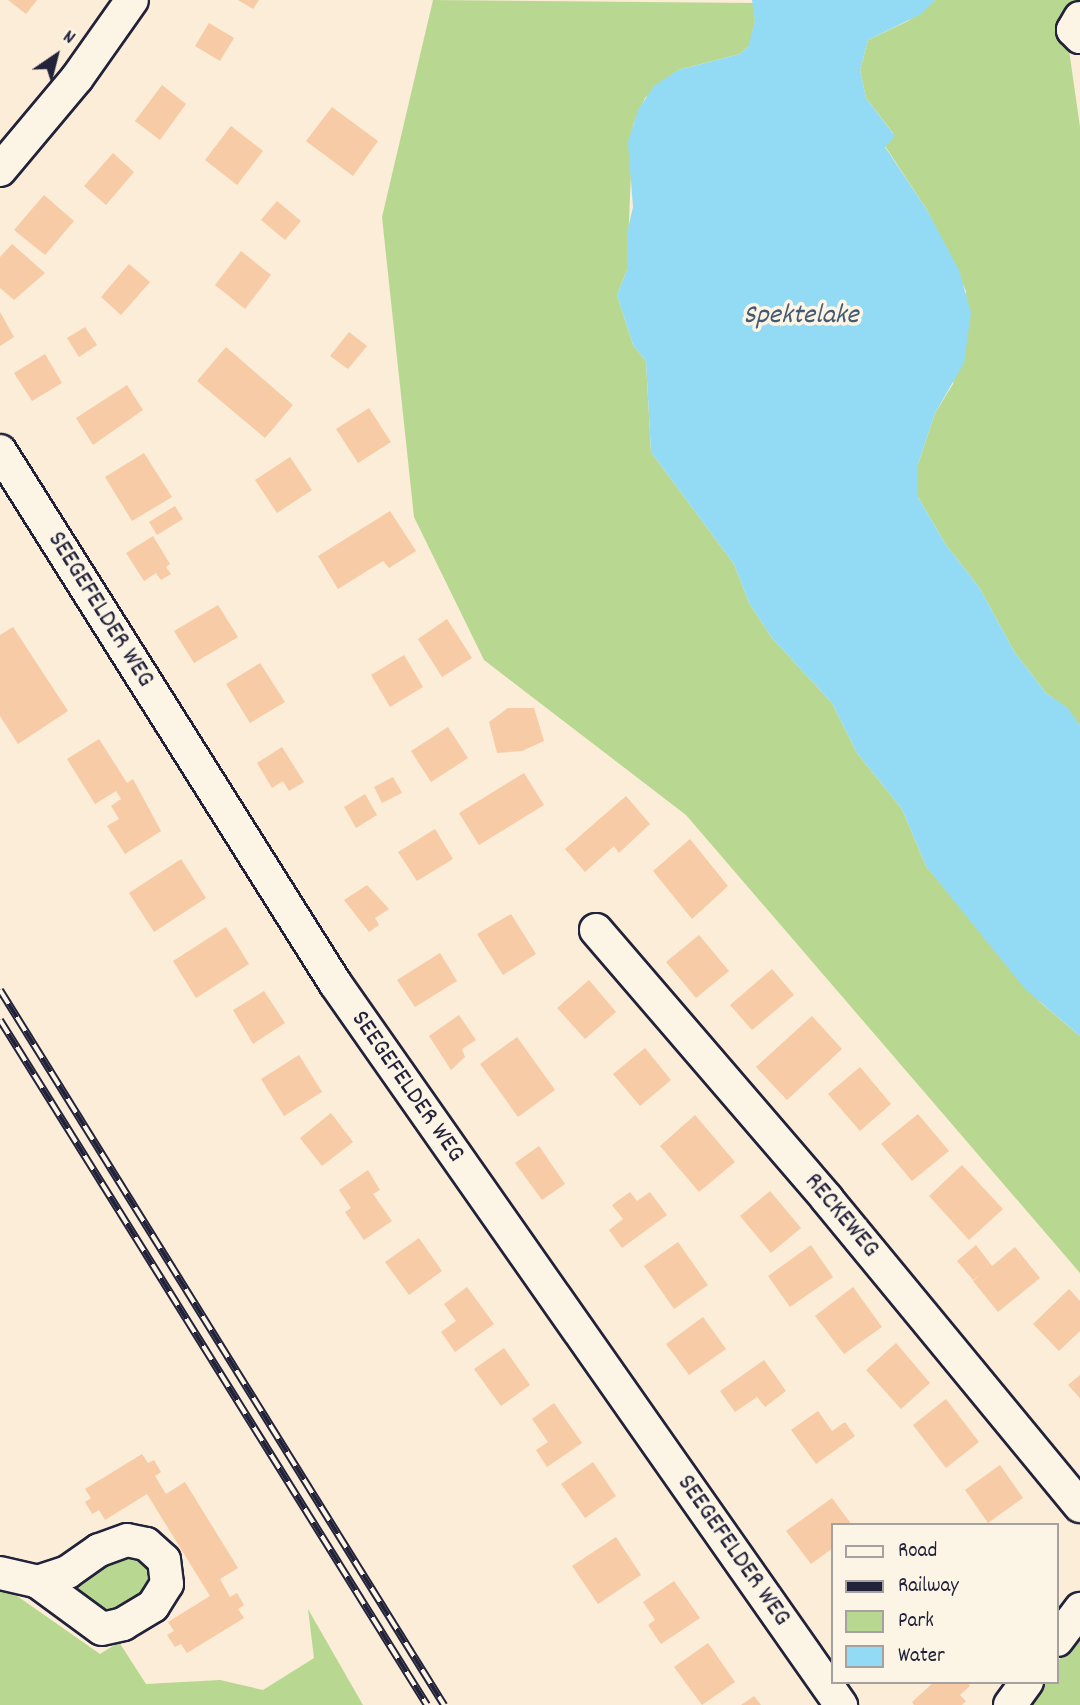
<!DOCTYPE html>
<html>
<head>
<meta charset="utf-8">
<style>
  body { margin:0 }
  #map { position:relative; width:1080px; height:1705px; overflow:hidden; background:#fbedd8; font-family:Dekko,sans-serif }
  div>[style] { position:absolute }
  .green>* { inset:0; background:#b8d891 }
  .water>* { inset:0; background:#93dbf5 }
  .building>* { inset:0; background:#f6cba5 }
  .roads { filter:drop-shadow(2px 0 #22223b) drop-shadow(-2px 0 #22223b) drop-shadow(0 2px #22223b) drop-shadow(0 -2px #22223b) }
  .minor>* { height:32px; margin:-16px; padding:0 16px; transform-origin:16px; border-radius:16px; background:#fcf5e5 }
  .rail>* { height:8px; margin-top:-4px; transform-origin:0; background:repeating-linear-gradient(90deg,#fcf5e5 0 16px,#22223b 0 32px); box-sizing:border-box; border-block:2px solid #22223b }
  span { translate:-50% -50%; white-space:nowrap; text-align:center; line-height:1.15; -webkit-text-stroke:7px #fcf5e5; paint-order:stroke }
  .street-label { font-size:26px; color:#22223b }
  .water-label { font-size:28px; color:#445a73; font-style:italic }
  .legend { position:absolute; left:831px; top:1523px; width:228px; height:161px; box-sizing:border-box; background:#fcf5e5; border:2px solid #a5a1a1; margin:0; padding:9px 12px; list-style:none; font-size:21px; color:#22223b }
  .legend li { display:flex; align-items:center; gap:14px; height:35px }
  .legend b { width:35px; border:2px solid #a5a1a1 }
  .north { position:absolute; left:21px; top:21px; width:70px; height:70px; -webkit-text-stroke:5px #fcf5e5; paint-order:stroke; rotate:35deg; font-size:19px; font-weight:700; line-height:28px; text-align:center; color:#22223b }
  .north::after { content:''; display:block; margin:auto; width:24px; height:32px; background:#22223b; clip-path:polygon(50% 0,100% 100%,50% 72%,0 100%) }
</style>
</head>
<body>
<div id="map">
  <div class="green">
    <i style="clip-path:polygon(433px 0,754px 3px,755px 21px,749px 46px,740px 54px,678px 70px,645px 98px,633px 125px,627px 270px,617px 295px,633px 345px,646px 361px,651px 452px,734px 564px,749px 603px,772px 638px,832px 703px,857px 753px,902px 809px,926px 866px,1041px 1003px,1080px 1036px,1080px 1273px,686px 815px,484px 660px,414px 517px,382px 217px)"></i>
    <i style="clip-path:polygon(935px 0,1077px 0,1058px 32px,1068px 43px,1080px 127px,1080px 726px,1067px 708px,1046px 693px,1015px 653px,979px 587px,946px 545px,918px 497px,918px 464px,935px 413px,953px 384px,966px 291px,927px 210px,885px 146px,893px 133px,866px 98px,860px 70px,868px 40px,908px 21px)"></i>
    <i style="clip-path:polygon(113px 1550px,149px 1556px,156px 1587px,110px 1622px,74px 1591px,76px 1583px)"></i>
    <i style="clip-path:polygon(0 1584px,100px 1654px,119px 1642px,146px 1684px,220px 1680px,263px 1690px,314px 1658px,308px 1609px,363px 1705px,0 1705px)"></i>
    <i style="clip-path:polygon(1080px 1630px,1080px 1705px,1027px 1705px,1043px 1682px,1057px 1682px,1057px 1663px)"></i>
  </div>
  <div class="water">
    <i style="clip-path:polygon(752px 0,935px 0,921px 14px,868px 40px,860px 70px,866px 98px,895px 136px,885px 147px,927px 210px,959px 270px,971px 313px,964px 363px,935px 413px,918px 464px,918px 497px,946px 545px,979px 587px,1015px 653px,1046px 693px,1068px 708px,1080px 726px,1080px 1036px,1025px 989px,926px 866px,902px 809px,857px 753px,832px 703px,772px 638px,749px 603px,734px 564px,651px 452px,646px 361px,633px 345px,617px 295px,627px 270px,627px 233px,633px 207px,628px 142px,638px 110px,654px 86px,678px 70px,740px 54px,748px 47px,755px 21px)"></i>
  </div>
  <div class="building">
    <i style="clip-path:polygon(8px 0,37px 0,26px 14px)"></i>
    <i style="clip-path:polygon(238px 0,259px 0,253px 9px)"></i>
    <i style="clip-path:polygon(209px 23px,234px 38px,220px 61px,195px 46px)"></i>
    <i style="clip-path:polygon(162px 85px,186px 104px,160px 140px,135px 121px)"></i>
    <i style="clip-path:polygon(332px 107px,378px 141px,353px 176px,306px 141px)"></i>
    <i style="clip-path:polygon(231px 126px,263px 151px,237px 185px,205px 160px)"></i>
    <i style="clip-path:polygon(113px 153px,134px 172px,106px 205px,84px 186px)"></i>
    <i style="clip-path:polygon(44px 195px,74px 221px,45px 255px,14px 230px)"></i>
    <i style="clip-path:polygon(277px 201px,301px 221px,285px 240px,261px 220px)"></i>
    <i style="clip-path:polygon(12px 244px,45px 273px,14px 300px,0 288px,0 257px)"></i>
    <i style="clip-path:polygon(241px 251px,271px 275px,245px 309px,215px 285px)"></i>
    <i style="clip-path:polygon(129px 264px,150px 282px,121px 315px,101px 297px)"></i>
    <i style="clip-path:polygon(0 312px,14px 337px,0 346px)"></i>
    <i style="clip-path:polygon(85px 327px,97px 345px,79px 357px,67px 338px)"></i>
    <i style="clip-path:polygon(349px 332px,367px 346px,348px 369px,330px 356px)"></i>
    <i style="clip-path:polygon(226px 347px,293px 405px,265px 438px,197px 381px)"></i>
    <i style="clip-path:polygon(45px 354px,62px 383px,32px 401px,14px 373px)"></i>
    <i style="clip-path:polygon(127px 385px,143px 410px,93px 445px,76px 418px)"></i>
    <i style="clip-path:polygon(369px 408px,391px 442px,358px 463px,336px 429px)"></i>
    <i style="clip-path:polygon(144px 453px,172px 497px,132px 521px,105px 477px)"></i>
    <i style="clip-path:polygon(290px 457px,312px 490px,277px 513px,255px 480px)"></i>
    <i style="clip-path:polygon(175px 506px,183px 519px,157px 535px,149px 522px)"></i>
    <i style="clip-path:polygon(390px 511px,416px 551px,389px 568px,383px 561px,338px 589px,318px 556px)"></i>
    <i style="clip-path:polygon(153px 536px,170px 564px,166px 567px,171px 574px,161px 580px,156px 573px,144px 581px,126px 553px)"></i>
    <i style="clip-path:polygon(218px 605px,238px 637px,194px 663px,174px 631px)"></i>
    <i style="clip-path:polygon(447px 619px,472px 658px,442px 677px,418px 639px)"></i>
    <i style="clip-path:polygon(13px 627px,68px 711px,18px 744px,0 716px,0 635px)"></i>
    <i style="clip-path:polygon(404px 655px,423px 687px,390px 707px,371px 675px)"></i>
    <i style="clip-path:polygon(260px 663px,285px 702px,250px 723px,226px 684px)"></i>
    <i style="clip-path:polygon(508px 708px,534px 708px,544px 741px,522px 751px,497px 753px,489px 722px)"></i>
    <i style="clip-path:polygon(448px 727px,468px 758px,431px 782px,411px 751px)"></i>
    <i style="clip-path:polygon(99px 739px,127px 783px,133px 779px,161px 831px,125px 854px,107px 826px,119px 819px,111px 806px,121px 799px,116px 791px,95px 804px,67px 759px)"></i>
    <i style="clip-path:polygon(282px 747px,304px 782px,289px 791px,283px 781px,272px 788px,257px 763px)"></i>
    <i style="clip-path:polygon(524px 773px,544px 805px,479px 845px,459px 813px)"></i>
    <i style="clip-path:polygon(393px 777px,402px 793px,382px 803px,374px 787px)"></i>
    <i style="clip-path:polygon(365px 794px,377px 815px,356px 828px,344px 807px)"></i>
    <i style="clip-path:polygon(626px 796px,650px 824px,619px 853px,614px 846px,585px 872px,565px 849px)"></i>
    <i style="clip-path:polygon(435px 829px,453px 859px,417px 881px,398px 852px)"></i>
    <i style="clip-path:polygon(690px 839px,728px 886px,692px 919px,653px 871px)"></i>
    <i style="clip-path:polygon(181px 859px,206px 898px,154px 932px,129px 893px)"></i>
    <i style="clip-path:polygon(367px 885px,389px 909px,375px 918px,379px 925px,369px 932px,344px 900px)"></i>
    <i style="clip-path:polygon(511px 914px,536px 954px,503px 975px,477px 934px)"></i>
    <i style="clip-path:polygon(226px 927px,249px 964px,196px 998px,173px 961px)"></i>
    <i style="clip-path:polygon(699px 935px,729px 971px,696px 998px,666px 962px)"></i>
    <i style="clip-path:polygon(440px 953px,457px 981px,415px 1007px,397px 980px)"></i>
    <i style="clip-path:polygon(772px 969px,794px 995px,752px 1030px,730px 1005px)"></i>
    <i style="clip-path:polygon(589px 980px,616px 1012px,585px 1039px,557px 1008px)"></i>
    <i style="clip-path:polygon(264px 991px,285px 1023px,253px 1044px,233px 1010px)"></i>
    <i style="clip-path:polygon(459px 1015px,476px 1040px,462px 1049px,465px 1057px,451px 1070px,429px 1036px)"></i>
    <i style="clip-path:polygon(812px 1016px,842px 1049px,787px 1100px,756px 1067px)"></i>
    <i style="clip-path:polygon(517px 1037px,555px 1090px,518px 1117px,480px 1064px)"></i>
    <i style="clip-path:polygon(645px 1048px,671px 1080px,640px 1106px,613px 1074px)"></i>
    <i style="clip-path:polygon(299px 1055px,322px 1092px,284px 1116px,261px 1079px)"></i>
    <i style="clip-path:polygon(860px 1067px,891px 1104px,860px 1131px,828px 1094px)"></i>
    <i style="clip-path:polygon(331px 1113px,353px 1142px,322px 1166px,300px 1138px)"></i>
    <i style="clip-path:polygon(918px 1114px,949px 1151px,912px 1181px,881px 1144px)"></i>
    <i style="clip-path:polygon(695px 1115px,735px 1162px,699px 1192px,660px 1146px)"></i>
    <i style="clip-path:polygon(539px 1146px,565px 1184px,542px 1200px,515px 1163px)"></i>
    <i style="clip-path:polygon(962px 1165px,1003px 1209px,969px 1240px,929px 1196px)"></i>
    <i style="clip-path:polygon(368px 1170px,380px 1190px,373px 1194px,392px 1221px,364px 1240px,345px 1212px,351px 1208px,339px 1190px)"></i>
    <i style="clip-path:polygon(770px 1191px,801px 1228px,771px 1253px,740px 1216px)"></i>
    <i style="clip-path:polygon(630px 1192px,637px 1201px,650px 1192px,667px 1215px,622px 1248px,609px 1230px,623px 1219px,612px 1205px)"></i>
    <i style="clip-path:polygon(419px 1238px,442px 1271px,409px 1295px,385px 1262px)"></i>
    <i style="clip-path:polygon(678px 1242px,708px 1285px,674px 1309px,644px 1266px)"></i>
    <i style="clip-path:polygon(811px 1245px,833px 1277px,790px 1307px,768px 1276px)"></i>
    <i style="clip-path:polygon(976px 1245px,992px 1266px,1015px 1247px,1040px 1278px,998px 1312px,973px 1281px,981px 1274px,973px 1280px,957px 1261px)"></i>
    <i style="clip-path:polygon(467px 1287px,494px 1324px,455px 1352px,441px 1332px,456px 1321px,444px 1304px)"></i>
    <i style="clip-path:polygon(853px 1287px,882px 1327px,844px 1354px,815px 1316px)"></i>
    <i style="clip-path:polygon(1069px 1289px,1080px 1301px,1080px 1331px,1059px 1351px,1033px 1324px)"></i>
    <i style="clip-path:polygon(703px 1317px,726px 1349px,689px 1375px,666px 1344px)"></i>
    <i style="clip-path:polygon(896px 1343px,930px 1383px,901px 1409px,866px 1370px)"></i>
    <i style="clip-path:polygon(504px 1348px,530px 1385px,501px 1406px,474px 1369px)"></i>
    <i style="clip-path:polygon(764px 1360px,786px 1391px,765px 1407px,757px 1397px,735px 1412px,720px 1391px)"></i>
    <i style="clip-path:polygon(1080px 1375px,1080px 1398px,1068px 1385px)"></i>
    <i style="clip-path:polygon(946px 1399px,979px 1442px,946px 1468px,913px 1425px)"></i>
    <i style="clip-path:polygon(554px 1403px,582px 1443px,547px 1467px,536px 1450px,548px 1442px,532px 1419px)"></i>
    <i style="clip-path:polygon(818px 1411px,832px 1431px,845px 1422px,855px 1436px,816px 1464px,791px 1430px)"></i>
    <i style="clip-path:polygon(142px 1454px,148px 1463px,154px 1460px,161px 1472px,155px 1476px,166px 1494px,185px 1482px,238px 1568px,220px 1579px,230px 1597px,237px 1593px,244px 1605px,238px 1609px,244px 1618px,187px 1653px,181px 1644px,175px 1647px,167px 1635px,174px 1631px,168px 1622px,210px 1596px,147px 1494px,105px 1520px,99px 1510px,92px 1514px,85px 1502px,91px 1498px,85px 1489px)"></i>
    <i style="clip-path:polygon(593px 1462px,616px 1496px,585px 1518px,561px 1484px)"></i>
    <i style="clip-path:polygon(1000px 1465px,1023px 1498px,988px 1523px,965px 1490px)"></i>
    <i style="clip-path:polygon(832px 1498px,852px 1525px,833px 1525px,833px 1548px,811px 1564px,786px 1531px)"></i>
    <i style="clip-path:polygon(616px 1537px,641px 1575px,598px 1604px,572px 1566px)"></i>
    <i style="clip-path:polygon(674px 1581px,700px 1618px,661px 1644px,648px 1625px,655px 1620px,643px 1602px)"></i>
    <i style="clip-path:polygon(708px 1643px,735px 1682px,702px 1705px,674px 1667px)"></i>
    <i style="clip-path:polygon(934px 1682px,967px 1682px,970px 1686px,960px 1695px,966px 1701px,962px 1705px,914px 1705px,912px 1702px)"></i>
    <i style="clip-path:polygon(754px 1696px,761px 1705px,741px 1705px)"></i>
  </div>
  <div class="roads">
    <div class="minor">
      <i style="left:1080px;top:18px;width:14px;rotate:120deg"></i>
      <i style="left:1073px;top:30px;width:10px;rotate:45deg"></i>
      <i style="left:0;top:170px;width:120px;rotate:-50.1deg"></i>
      <i style="left:77px;top:78px;width:95px;rotate:-54.8deg"></i>
      <i style="left:0;top:451px;width:629px;rotate:57.8deg"></i>
      <i style="left:335px;top:983px;width:882px;rotate:54.98deg"></i>
      <i style="left:596px;top:930px;width:355px;rotate:49.3deg"></i>
      <i style="left:827px;top:1199px;width:398px;rotate:50.5deg"></i>
      <i style="left:0;top:1573px;width:39px;rotate:13deg"></i>
      <i style="left:38px;top:1582px;width:79px;rotate:36.3deg"></i>
      <i style="left:102px;top:1629px;width:22px;rotate:-13deg"></i>
      <i style="left:123px;top:1624px;width:35px;rotate:-31deg"></i>
      <i style="left:153px;top:1606px;width:26px;rotate:-58deg"></i>
      <i style="left:167px;top:1584px;width:24px;rotate:-97deg"></i>
      <i style="left:164px;top:1560px;width:24px;rotate:-138deg"></i>
      <i style="left:146px;top:1544px;width:19px;rotate:-168deg"></i>
      <i style="left:127px;top:1540px;width:30px;rotate:160deg"></i>
      <i style="left:99px;top:1550px;width:38px;rotate:145deg"></i>
      <i style="left:68px;top:1572px;width:32px;rotate:162deg"></i>
      <i style="left:1057px;top:1640px;width:39px;rotate:-53deg"></i>
      <i style="left:1010px;top:1705px;width:29px;rotate:-54deg"></i>
    </div>
  </div>
  <div class="rail">
    <i style="left:0;top:990px;width:842px;rotate:58.16deg"></i>
    <i style="left:0;top:1020px;width:807px;rotate:58.06deg"></i>
  </div>
  <div class="street-label">
    <span style="left:100px;top:610px;rotate:58deg">SEEGEFELDER WEG</span>
    <span style="left:407px;top:1087px;rotate:55deg">SEEGEFELDER WEG</span>
    <span style="left:841px;top:1216px;rotate:50deg">RECKEWEG</span>
    <span style="left:733px;top:1551px;rotate:55deg">SEEGEFELDER WEG</span>
  </div>
  <div class="water-label">
    <span style="left:801px;top:317px">Spektelake</span>
  </div>
  <ul class="legend">
  <li><b style="height:9px;background:#fcf5e5"></b>Road</li>
  <li><b style="height:9px;background:#22223b"></b>Railway</li>
  <li><b style="height:19px;background:#b8d891"></b>Park</li>
  <li><b style="height:19px;background:#93dbf5"></b>Water</li>
  </ul>
  <div class="north">N</div>
</div>
</body>
</html>
